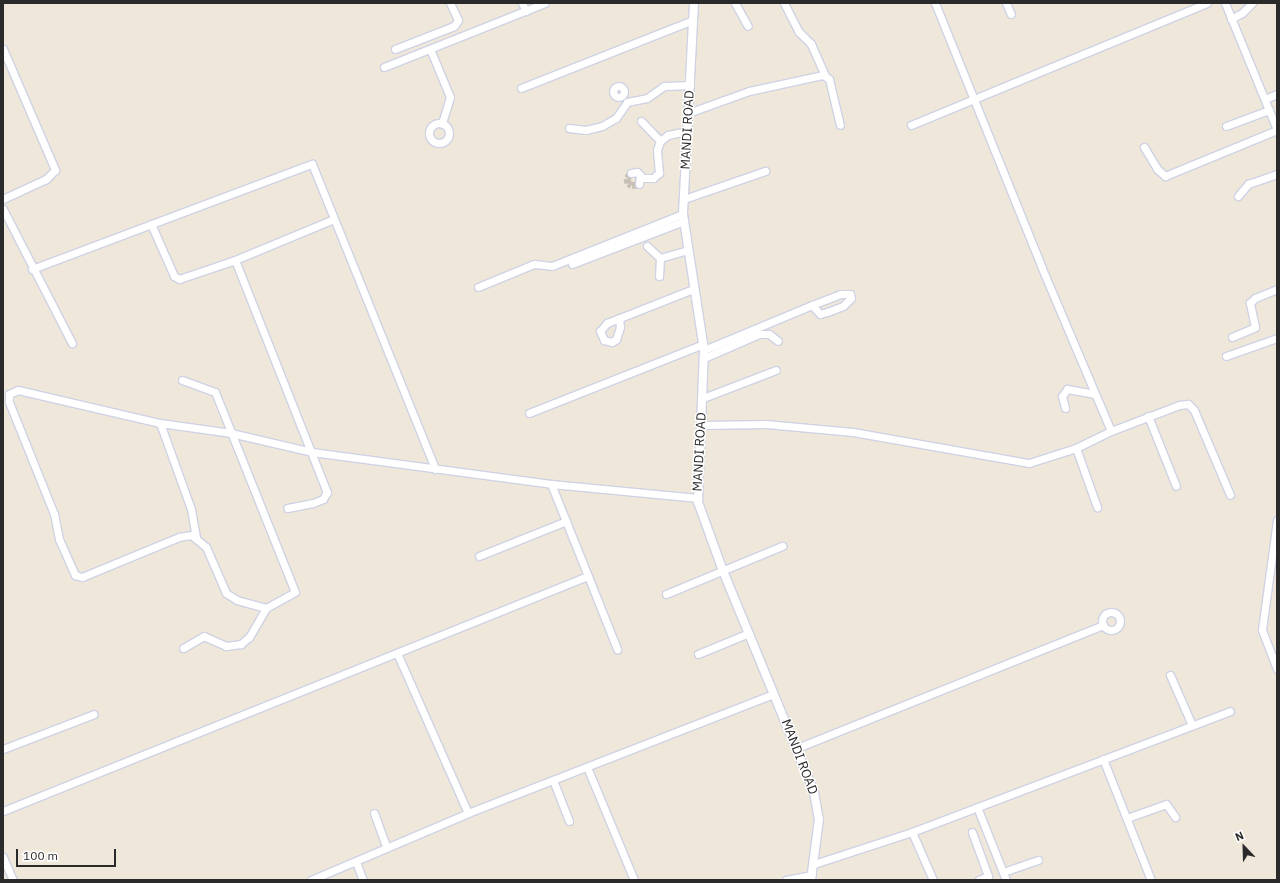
<!DOCTYPE html>
<html>
<head>
<meta charset="utf-8">
<style>
  body { margin:0 }
  #map { position:relative; width:1280px; height:883px; overflow:hidden; background:#eee7da; font-family:"IBM Plex Sans",sans-serif }
  div>[style] { position:absolute }
  .minor-tunnel>* { height:7px; margin-top:-3.5px; transform-origin:0; background:repeating-linear-gradient(90deg,#c7c1b7 0 7px,transparent 0 10.5px) }
  .roads { filter:drop-shadow(1px 0 #cfd2e4) drop-shadow(-1px 0 #cfd2e4) drop-shadow(0 1px #cfd2e4) drop-shadow(0 -1px #cfd2e4) }
  .minor>* { height:7px; margin:-3.5px; padding:0 3.5px; transform-origin:3.5px; border-radius:3.5px; background:#fff }
  .minor>.ring { margin:-3.5px; padding:0; box-sizing:content-box; background:none; border:7px solid #fff; border-radius:50% }
  .tertiary>* { height:8px; margin:-4px; padding:0 4px; transform-origin:4px; border-radius:4px; background:#fff }
  span { translate:-50% -50%; white-space:nowrap; text-align:center; line-height:1.15; -webkit-text-stroke:3px #fff; paint-order:stroke }
  .street-label { font-size:13px; color:#2a2a2a }
  .frame { position:absolute; inset:0; border:4px solid #2a2a2a; pointer-events:none }
  .north { position:absolute; left:1224px; top:827px; width:40px; height:40px; -webkit-text-stroke:3px #fff; paint-order:stroke; rotate:337deg; font-size:11px; font-weight:700; line-height:16px; text-align:center; color:#2a2a2a }
  .north::after { content:''; display:block; margin:auto; width:14px; height:18px; background:#2a2a2a; clip-path:polygon(50% 0,100% 100%,50% 72%,0 100%) }
  .scale { position:absolute; left:16px; top:849px; width:100px; height:18px; box-sizing:border-box; border:2px solid #2a2a2a; border-top:0; padding-left:5px; font-size:12px; line-height:14px; white-space:nowrap; color:#2a2a2a; -webkit-text-stroke:3px #fff; paint-order:stroke }
</style>
</head>
<body>
<div id="map">
  <div class="minor-tunnel">
    <i style="left:631px;top:173px;width:6px;rotate:129deg"></i>
    <i style="left:627px;top:178px;width:5px;rotate:79deg"></i>
    <i style="left:628px;top:183px;width:4px;rotate:27deg"></i>
    <i style="left:632px;top:185px;width:7px;rotate:-8deg"></i>
  </div>
  <div class="roads">
    <div class="minor">
      <i style="left:522px;top:3px;width:9px;rotate:63deg"></i>
      <i style="left:735px;top:3px;width:26px;rotate:61deg"></i>
      <i style="left:784px;top:3px;width:33px;rotate:63deg"></i>
      <i style="left:799px;top:32px;width:17px;rotate:45deg"></i>
      <i style="left:811px;top:44px;width:34px;rotate:66deg"></i>
      <i style="left:935px;top:3px;width:284px;rotate:68deg"></i>
      <i style="left:1041px;top:266px;width:179px;rotate:67deg"></i>
      <i style="left:1006px;top:3px;width:12px;rotate:66deg"></i>
      <i style="left:1225px;top:3px;width:137px;rotate:67.7deg"></i>
      <i style="left:1231px;top:19px;width:13px;rotate:-29deg"></i>
      <i style="left:1242px;top:13px;width:14px;rotate:-45deg"></i>
      <i style="left:3px;top:49px;width:132px;rotate:66.7deg"></i>
      <i style="left:55px;top:170px;width:13px;rotate:135deg"></i>
      <i style="left:46px;top:179px;width:47px;rotate:155.1deg"></i>
      <i style="left:395px;top:49px;width:63px;rotate:-21.3deg"></i>
      <i style="left:454px;top:26px;width:7px;rotate:-56deg"></i>
      <i style="left:458px;top:20px;width:19px;rotate:-115deg"></i>
      <i style="left:430px;top:49px;width:52px;rotate:67.4deg"></i>
      <i style="left:450px;top:97px;width:28px;rotate:107deg"></i>
      <i style="left:384px;top:67px;width:173px;rotate:-21.7deg"></i>
      <i class="ring" style="left:613.5px;top:86.5px;width:4px;height:4px"></i>
      <i style="left:521px;top:88px;width:185px;rotate:-21.6deg"></i>
      <i style="left:1265px;top:99px;width:13px;rotate:-23deg"></i>
      <i style="left:688px;top:113px;width:65px;rotate:-19.8deg"></i>
      <i style="left:749px;top:91px;width:76px;rotate:-12.2deg"></i>
      <i style="left:823px;top:75px;width:7px;rotate:34deg"></i>
      <i style="left:829px;top:79px;width:47px;rotate:76.6deg"></i>
      <i style="left:641px;top:121px;width:28px;rotate:46deg"></i>
      <i class="ring" style="left:429px;top:123px;width:13px;height:13px"></i>
      <i style="left:911px;top:125px;width:320px;rotate:-22.4deg"></i>
      <i style="left:1226px;top:126px;width:46px;rotate:-20.4deg"></i>
      <i style="left:569px;top:128px;width:17px;rotate:7deg"></i>
      <i style="left:586px;top:130px;width:16px;rotate:-14deg"></i>
      <i style="left:602px;top:126px;width:16px;rotate:-30deg"></i>
      <i style="left:616px;top:118px;width:19px;rotate:-55deg"></i>
      <i style="left:627px;top:102px;width:20px;rotate:-11deg"></i>
      <i style="left:647px;top:98px;width:21px;rotate:-35deg"></i>
      <i style="left:664px;top:86px;width:26px;rotate:-2deg"></i>
      <i style="left:1144px;top:147px;width:26px;rotate:59deg"></i>
      <i style="left:1157px;top:169px;width:11px;rotate:41deg"></i>
      <i style="left:1165px;top:176px;width:121px;rotate:-22.3deg"></i>
      <i style="left:631px;top:173px;width:6px;rotate:-9deg"></i>
      <i style="left:637px;top:172px;width:4px;rotate:45deg"></i>
      <i style="left:640px;top:175px;width:9px;rotate:96deg"></i>
      <i style="left:641px;top:178px;width:12px"></i>
      <i style="left:653px;top:178px;width:8px;rotate:-40deg"></i>
      <i style="left:659px;top:173px;width:23px;rotate:-95deg"></i>
      <i style="left:657px;top:150px;width:9px;rotate:-72deg"></i>
      <i style="left:660px;top:141px;width:10px;rotate:-37deg"></i>
      <i style="left:668px;top:135px;width:19px;rotate:-12deg"></i>
      <i style="left:1238px;top:196px;width:16px;rotate:-50deg"></i>
      <i style="left:1248px;top:184px;width:31px;rotate:-19deg"></i>
      <i style="left:684px;top:199px;width:86px;rotate:-19.1deg"></i>
      <i style="left:3px;top:209px;width:151px;rotate:62.8deg"></i>
      <i style="left:151px;top:224px;width:57px;rotate:66.1deg"></i>
      <i style="left:174px;top:276px;width:6px;rotate:31deg"></i>
      <i style="left:179px;top:279px;width:59px;rotate:-18.7deg"></i>
      <i style="left:235px;top:260px;width:107px;rotate:-22.5deg"></i>
      <i style="left:647px;top:246px;width:18px;rotate:43deg"></i>
      <i style="left:660px;top:258px;width:18px;rotate:93deg"></i>
      <i style="left:660px;top:258px;width:29px;rotate:-16deg"></i>
      <i style="left:235px;top:260px;width:250px;rotate:68.4deg"></i>
      <i style="left:327px;top:492px;width:8px;rotate:120deg"></i>
      <i style="left:323px;top:499px;width:11px;rotate:158deg"></i>
      <i style="left:313px;top:503px;width:26px;rotate:169deg"></i>
      <i style="left:572px;top:264px;width:120px;rotate:-21deg"></i>
      <i style="left:32px;top:269px;width:299px;rotate:-20.6deg"></i>
      <i style="left:312px;top:164px;width:329px;rotate:68deg"></i>
      <i style="left:478px;top:287px;width:61px;rotate:-22.3deg"></i>
      <i style="left:534px;top:264px;width:18px;rotate:6deg"></i>
      <i style="left:552px;top:266px;width:141px;rotate:-21.7deg"></i>
      <i style="left:619px;top:318px;width:9px;rotate:84deg"></i>
      <i style="left:620px;top:327px;width:13px;rotate:108deg"></i>
      <i style="left:616px;top:339px;width:5px;rotate:143deg"></i>
      <i style="left:612px;top:342px;width:8px;rotate:-166deg"></i>
      <i style="left:604px;top:340px;width:10px;rotate:-114deg"></i>
      <i style="left:600px;top:331px;width:11px;rotate:-49deg"></i>
      <i style="left:607px;top:323px;width:92px;rotate:-21.6deg"></i>
      <i style="left:1232px;top:337px;width:25px;rotate:-23deg"></i>
      <i style="left:1255px;top:327px;width:25px;rotate:-102deg"></i>
      <i style="left:1250px;top:303px;width:7px;rotate:-45deg"></i>
      <i style="left:1255px;top:298px;width:24px;rotate:-22deg"></i>
      <i style="left:704px;top:350px;width:117px;rotate:-22.6deg"></i>
      <i style="left:812px;top:305px;width:30px;rotate:-21deg"></i>
      <i style="left:840px;top:294px;width:10px"></i>
      <i style="left:850px;top:294px;width:4px;rotate:76deg"></i>
      <i style="left:851px;top:298px;width:11px;rotate:135deg"></i>
      <i style="left:843px;top:306px;width:17px;rotate:159deg"></i>
      <i style="left:827px;top:312px;width:7px;rotate:164deg"></i>
      <i style="left:820px;top:314px;width:12px;rotate:-132deg"></i>
      <i style="left:1226px;top:356px;width:54px;rotate:-19.4deg"></i>
      <i style="left:704px;top:358px;width:60px;rotate:-23.6deg"></i>
      <i style="left:759px;top:334px;width:10px"></i>
      <i style="left:769px;top:334px;width:11px;rotate:38deg"></i>
      <i style="left:182px;top:380px;width:35px;rotate:20deg"></i>
      <i style="left:215px;top:392px;width:215px;rotate:68.2deg"></i>
      <i style="left:295px;top:592px;width:33px;rotate:151deg"></i>
      <i style="left:266px;top:608px;width:34px;rotate:120deg"></i>
      <i style="left:249px;top:637px;width:11px;rotate:139deg"></i>
      <i style="left:241px;top:644px;width:15px;rotate:172deg"></i>
      <i style="left:226px;top:646px;width:24px;rotate:-156deg"></i>
      <i style="left:204px;top:636px;width:24px;rotate:150deg"></i>
      <i style="left:703px;top:398px;width:78px;rotate:-21deg"></i>
      <i style="left:1065px;top:408px;width:12px;rotate:-104deg"></i>
      <i style="left:1062px;top:396px;width:9px;rotate:-54deg"></i>
      <i style="left:1067px;top:389px;width:27px;rotate:10deg"></i>
      <i style="left:529px;top:413px;width:187px;rotate:-21.6deg"></i>
      <i style="left:1148px;top:416px;width:75px;rotate:68.2deg"></i>
      <i style="left:160px;top:423px;width:91px;rotate:70.2deg"></i>
      <i style="left:191px;top:509px;width:28px;rotate:80deg"></i>
      <i style="left:702px;top:425px;width:64px;rotate:-0.9deg"></i>
      <i style="left:766px;top:424px;width:87px;rotate:5.3deg"></i>
      <i style="left:853px;top:432px;width:179px;rotate:10deg"></i>
      <i style="left:1029px;top:463px;width:49px;rotate:-17.7deg"></i>
      <i style="left:1076px;top:448px;width:39px;rotate:-26deg"></i>
      <i style="left:1111px;top:431px;width:73px;rotate:-20.9deg"></i>
      <i style="left:1179px;top:405px;width:9px;rotate:-6deg"></i>
      <i style="left:1188px;top:404px;width:8px;rotate:45deg"></i>
      <i style="left:1194px;top:410px;width:92px;rotate:67deg"></i>
      <i style="left:1076px;top:448px;width:63px;rotate:70.4deg"></i>
      <i style="left:1277px;top:520px;width:111px;rotate:97.8deg"></i>
      <i style="left:1262px;top:630px;width:42px;rotate:69deg"></i>
      <i style="left:479px;top:556px;width:94px;rotate:-21.9deg"></i>
      <i style="left:588px;top:576px;width:79px;rotate:68.3deg"></i>
      <i style="left:666px;top:594px;width:126px;rotate:-22.5deg"></i>
      <i style="left:266px;top:608px;width:30px;rotate:-165deg"></i>
      <i style="left:237px;top:600px;width:13px;rotate:-148deg"></i>
      <i style="left:226px;top:593px;width:50px;rotate:-113.5deg"></i>
      <i style="left:206px;top:547px;width:19px;rotate:-141deg"></i>
      <i style="left:191px;top:535px;width:12px;rotate:171deg"></i>
      <i style="left:179px;top:537px;width:105px;rotate:157.6deg"></i>
      <i style="left:82px;top:577px;width:7px;rotate:-164deg"></i>
      <i style="left:75px;top:575px;width:39px;rotate:-114deg"></i>
      <i style="left:59px;top:539px;width:25px;rotate:-101deg"></i>
      <i style="left:54px;top:514px;width:121px;rotate:-111.9deg"></i>
      <i style="left:9px;top:402px;width:8px;rotate:-90deg"></i>
      <i style="left:9px;top:394px;width:10px;rotate:-24deg"></i>
      <i style="left:18px;top:390px;width:146px;rotate:13.1deg"></i>
      <i style="left:160px;top:423px;width:72px;rotate:8deg"></i>
      <i style="left:231px;top:433px;width:83px;rotate:13.2deg"></i>
      <i style="left:312px;top:452px;width:241px;rotate:7.6deg"></i>
      <i style="left:551px;top:484px;width:148px;rotate:5.4deg"></i>
      <i class="ring" style="left:1102px;top:612px;width:11px;height:11px"></i>
      <i style="left:397px;top:653px;width:175px;rotate:66.1deg"></i>
      <i style="left:698px;top:654px;width:55px;rotate:-22.4deg"></i>
      <i style="left:1170px;top:675px;width:55px;rotate:66.3deg"></i>
      <i style="left:797px;top:748px;width:330px;rotate:-21.9deg"></i>
      <i style="left:3px;top:749px;width:97px;rotate:-21deg"></i>
      <i style="left:1103px;top:759px;width:130px;rotate:68.4deg"></i>
      <i style="left:587px;top:767px;width:122px;rotate:67.4deg"></i>
      <i style="left:553px;top:780px;width:44px;rotate:68.7deg"></i>
      <i style="left:977px;top:807px;width:79px;rotate:68.3deg"></i>
      <i style="left:3px;top:811px;width:630px;rotate:-21.89deg"></i>
      <i style="left:588px;top:576px;width:99px;rotate:-111.9deg"></i>
      <i style="left:374px;top:813px;width:37px;rotate:70deg"></i>
      <i style="left:1127px;top:818px;width:41px;rotate:-19.7deg"></i>
      <i style="left:1166px;top:804px;width:16px;rotate:55deg"></i>
      <i style="left:912px;top:832px;width:52px;rotate:66.4deg"></i>
      <i style="left:972px;top:832px;width:47px;rotate:70deg"></i>
      <i style="left:988px;top:876px;width:10px;rotate:156deg"></i>
      <i style="left:3px;top:857px;width:25px;rotate:67deg"></i>
      <i style="left:356px;top:862px;width:19px;rotate:69deg"></i>
      <i style="left:814px;top:864px;width:103px;rotate:-18.1deg"></i>
      <i style="left:912px;top:832px;width:340px;rotate:-20.8deg"></i>
      <i style="left:1003px;top:872px;width:37px;rotate:-19deg"></i>
      <i style="left:311px;top:880px;width:171px;rotate:-23.1deg"></i>
      <i style="left:468px;top:813px;width:327px;rotate:-21.3deg"></i>
      <i style="left:786px;top:880px;width:26px;rotate:-11deg"></i>
    </div>
    <div class="tertiary">
      <i style="left:694px;top:3px;width:211px;rotate:93deg"></i>
      <i style="left:683px;top:214px;width:138px;rotate:81.2deg"></i>
      <i style="left:704px;top:350px;width:152px;rotate:92.3deg"></i>
      <i style="left:698px;top:502px;width:73px;rotate:70.1deg"></i>
      <i style="left:723px;top:571px;width:239px;rotate:67.6deg"></i>
      <i style="left:814px;top:792px;width:27px;rotate:80deg"></i>
      <i style="left:819px;top:819px;width:62px;rotate:97.5deg"></i>
    </div>
  </div>
  <div class="street-label">
    <span style="left:688px;top:130px;rotate:-87deg">MANDI ROAD</span>
    <span style="left:700px;top:452px;rotate:-87deg">MANDI ROAD</span>
    <span style="left:799px;top:757px;rotate:69deg">MANDI ROAD</span>
  </div>
  <div class="frame"></div>
  <div class="north">N</div>
  <div class="scale">100 m</div>
</div>
</body>
</html>
